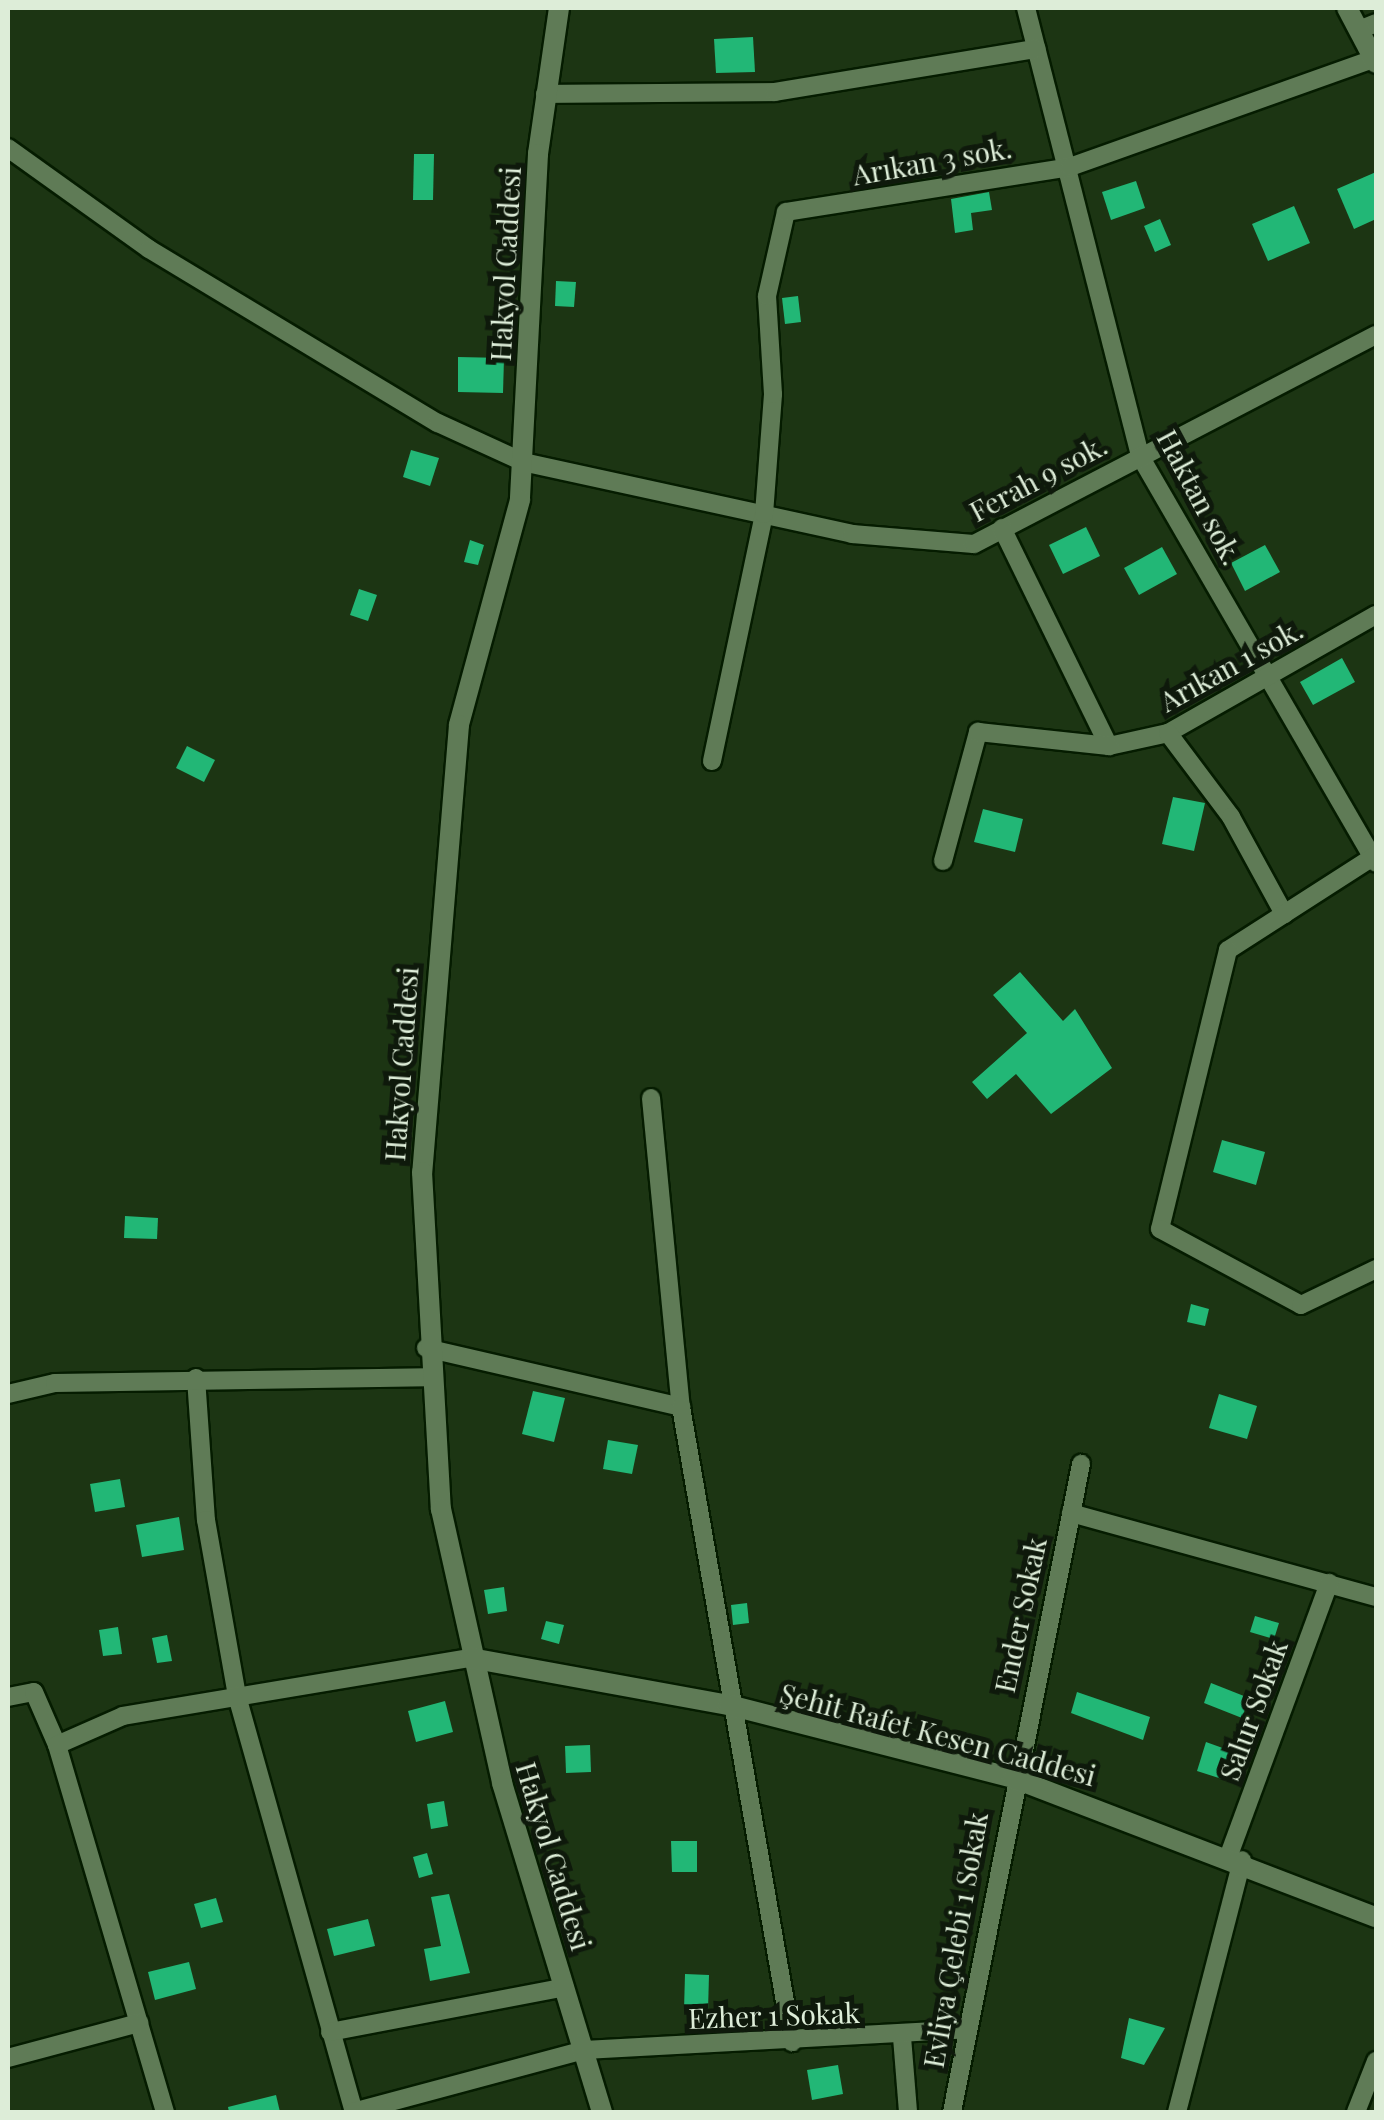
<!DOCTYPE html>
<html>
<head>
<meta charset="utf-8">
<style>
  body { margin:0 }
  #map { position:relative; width:1384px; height:2120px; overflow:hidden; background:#1c3513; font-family:"Playfair Display",serif }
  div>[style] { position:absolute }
  .building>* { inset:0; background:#22b776 }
  .roads { filter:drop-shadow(2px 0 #051c00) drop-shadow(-2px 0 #051c00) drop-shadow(0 2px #051c00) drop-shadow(0 -2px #051c00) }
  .minor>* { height:18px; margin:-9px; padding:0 9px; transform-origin:9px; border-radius:9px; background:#5f7b56 }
  .tertiary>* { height:20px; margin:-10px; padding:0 10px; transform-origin:10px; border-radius:10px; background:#5f7b56 }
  span { translate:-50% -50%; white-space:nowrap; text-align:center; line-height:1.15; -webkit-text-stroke:10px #0e190b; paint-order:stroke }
  .street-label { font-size:28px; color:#ddedd8 }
  .frame { position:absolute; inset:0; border:10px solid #ddedd8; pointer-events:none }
</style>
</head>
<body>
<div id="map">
  <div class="building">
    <i style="clip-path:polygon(753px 37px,755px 72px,716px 73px,714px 39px)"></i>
    <i style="clip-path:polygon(414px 154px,434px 154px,433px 200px,413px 200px)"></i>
    <i style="clip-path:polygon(1376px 172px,1376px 219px,1354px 229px,1337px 189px)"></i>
    <i style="clip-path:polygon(1136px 181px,1145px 208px,1111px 220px,1102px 192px)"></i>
    <i style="clip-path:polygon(989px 192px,992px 210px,971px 213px,973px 230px,955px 233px,951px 199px)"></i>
    <i style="clip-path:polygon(1294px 206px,1310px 243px,1268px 261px,1252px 224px)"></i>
    <i style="clip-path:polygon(1160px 219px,1171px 245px,1155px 252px,1144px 226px)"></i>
    <i style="clip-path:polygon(556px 281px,576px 282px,574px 307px,555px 306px)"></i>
    <i style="clip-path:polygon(798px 296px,801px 322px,785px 324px,782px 298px)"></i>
    <i style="clip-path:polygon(458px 357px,504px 358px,503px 393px,458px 392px)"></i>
    <i style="clip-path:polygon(411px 450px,439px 458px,430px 486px,403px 477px)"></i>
    <i style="clip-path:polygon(1086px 527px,1100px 556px,1063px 574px,1049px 545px)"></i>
    <i style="clip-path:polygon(470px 540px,484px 545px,478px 565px,464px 562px)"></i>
    <i style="clip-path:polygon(1265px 545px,1280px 572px,1245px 591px,1231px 563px)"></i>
    <i style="clip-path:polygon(1162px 547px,1177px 574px,1139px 595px,1124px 568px)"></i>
    <i style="clip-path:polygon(359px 589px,377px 595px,368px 621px,350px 615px)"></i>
    <i style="clip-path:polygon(1342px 658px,1355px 682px,1313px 705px,1300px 682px)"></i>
    <i style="clip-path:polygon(187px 746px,215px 760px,204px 782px,176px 768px)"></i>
    <i style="clip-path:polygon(1173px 797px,1205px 803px,1194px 851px,1162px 844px)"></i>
    <i style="clip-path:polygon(983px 809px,1023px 819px,1015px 852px,974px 842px)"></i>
    <i style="clip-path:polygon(1020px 972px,1063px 1021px,1075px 1009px,1112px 1068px,1051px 1114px,1016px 1074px,987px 1099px,972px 1082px,1027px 1033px,993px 995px)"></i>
    <i style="clip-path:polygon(1222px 1140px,1265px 1152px,1256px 1185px,1213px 1172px)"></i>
    <i style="clip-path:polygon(125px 1216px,158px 1218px,157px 1239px,124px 1238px)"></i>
    <i style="clip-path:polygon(1191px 1304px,1209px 1309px,1205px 1326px,1187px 1322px)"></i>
    <i style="clip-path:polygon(533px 1391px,565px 1398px,554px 1442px,522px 1434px)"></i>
    <i style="clip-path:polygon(1219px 1394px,1257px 1406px,1247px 1439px,1209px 1428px)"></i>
    <i style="clip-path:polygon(608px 1440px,638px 1445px,632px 1474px,603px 1469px)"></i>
    <i style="clip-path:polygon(120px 1479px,125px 1507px,95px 1512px,90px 1484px)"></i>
    <i style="clip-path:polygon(179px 1517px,184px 1550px,142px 1557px,136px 1525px)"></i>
    <i style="clip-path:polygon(504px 1587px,507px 1611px,488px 1614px,484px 1590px)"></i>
    <i style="clip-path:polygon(747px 1603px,749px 1623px,733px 1625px,731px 1605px)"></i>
    <i style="clip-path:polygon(1255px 1616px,1279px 1623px,1274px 1639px,1250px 1632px)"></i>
    <i style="clip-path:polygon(546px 1621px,564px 1625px,559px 1644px,541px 1639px)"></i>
    <i style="clip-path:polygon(118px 1627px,122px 1654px,103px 1656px,99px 1630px)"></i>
    <i style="clip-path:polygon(167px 1635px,172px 1661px,157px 1663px,152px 1638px)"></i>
    <i style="clip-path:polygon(1211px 1683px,1249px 1698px,1242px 1718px,1204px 1703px)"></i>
    <i style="clip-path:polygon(1077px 1692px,1150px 1717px,1143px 1740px,1071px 1713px)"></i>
    <i style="clip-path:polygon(445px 1701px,453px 1732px,416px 1742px,408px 1711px)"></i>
    <i style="clip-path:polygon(1206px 1742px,1231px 1751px,1222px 1779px,1197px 1771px)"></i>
    <i style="clip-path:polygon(590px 1745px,591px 1772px,566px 1773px,565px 1746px)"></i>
    <i style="clip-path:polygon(444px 1801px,448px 1826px,431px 1829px,427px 1804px)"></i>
    <i style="clip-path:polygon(671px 1841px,697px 1841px,697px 1872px,672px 1872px)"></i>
    <i style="clip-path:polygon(427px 1853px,433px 1874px,419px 1878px,413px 1857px)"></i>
    <i style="clip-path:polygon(449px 1894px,470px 1973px,430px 1981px,424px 1949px,441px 1946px,431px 1897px)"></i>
    <i style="clip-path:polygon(216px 1898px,223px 1922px,201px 1928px,194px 1904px)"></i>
    <i style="clip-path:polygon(368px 1919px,375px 1946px,334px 1956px,327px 1929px)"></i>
    <i style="clip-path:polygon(189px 1962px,196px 1989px,155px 2000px,148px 1972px)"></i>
    <i style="clip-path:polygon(685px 1974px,709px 1975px,708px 2011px,684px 2010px)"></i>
    <i style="clip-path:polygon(1129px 2018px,1165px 2028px,1144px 2065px,1121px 2058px)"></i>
    <i style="clip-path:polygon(838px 2065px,843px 2094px,812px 2100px,807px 2070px)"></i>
    <i style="clip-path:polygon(276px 2095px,280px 2112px,229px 2112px,228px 2107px)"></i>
  </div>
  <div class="roads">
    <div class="minor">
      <i style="left:1026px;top:8px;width:462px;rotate:75.7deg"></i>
      <i style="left:1140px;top:456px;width:470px;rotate:59.9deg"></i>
      <i style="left:1359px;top:30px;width:18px;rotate:-22deg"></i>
      <i style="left:545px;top:94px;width:230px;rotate:-0.5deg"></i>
      <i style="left:775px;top:92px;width:265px;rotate:-9.4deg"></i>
      <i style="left:8px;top:148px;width:173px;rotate:35.6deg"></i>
      <i style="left:149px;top:249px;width:337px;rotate:31.1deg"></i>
      <i style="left:438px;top:423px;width:94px;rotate:24.6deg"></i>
      <i style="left:523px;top:462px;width:337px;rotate:12.3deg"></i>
      <i style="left:852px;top:534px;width:122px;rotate:4.7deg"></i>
      <i style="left:974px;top:544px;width:453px;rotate:-27.5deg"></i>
      <i style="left:1002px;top:528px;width:243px;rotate:63.9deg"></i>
      <i style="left:1109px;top:746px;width:60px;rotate:-12.4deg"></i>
      <i style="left:1168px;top:733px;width:239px;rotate:-29.6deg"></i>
      <i style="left:1168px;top:733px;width:105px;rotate:53.1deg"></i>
      <i style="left:1231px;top:817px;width:111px;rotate:61.3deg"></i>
      <i style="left:712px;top:761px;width:252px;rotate:-78.1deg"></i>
      <i style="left:764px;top:514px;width:120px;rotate:-85.7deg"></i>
      <i style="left:773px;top:394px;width:98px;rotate:-93.5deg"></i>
      <i style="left:767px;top:296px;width:86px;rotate:-77.3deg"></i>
      <i style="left:786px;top:212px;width:288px;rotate:-9deg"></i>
      <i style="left:1070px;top:167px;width:323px;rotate:-19.6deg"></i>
      <i style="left:1376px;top:855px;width:176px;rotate:147.3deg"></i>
      <i style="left:1228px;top:950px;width:287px;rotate:103.7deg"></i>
      <i style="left:1160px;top:1229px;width:160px;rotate:28.3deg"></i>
      <i style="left:1301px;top:1305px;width:83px;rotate:-25.6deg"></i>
      <i style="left:943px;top:861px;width:134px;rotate:-74.8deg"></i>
      <i style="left:978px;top:732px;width:132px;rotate:6.1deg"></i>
      <i style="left:651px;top:1098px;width:310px;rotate:84.5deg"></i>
      <i style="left:426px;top:1348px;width:262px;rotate:13deg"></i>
      <i style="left:681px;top:1407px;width:645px;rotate:80.08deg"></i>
      <i style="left:196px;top:1378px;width:142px;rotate:86deg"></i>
      <i style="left:206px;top:1520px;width:179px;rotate:80deg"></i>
      <i style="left:237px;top:1696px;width:432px;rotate:74.3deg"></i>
      <i style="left:8px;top:1394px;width:48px;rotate:-13.2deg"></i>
      <i style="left:55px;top:1383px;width:372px;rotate:-0.9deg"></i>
      <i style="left:1071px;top:1513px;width:316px;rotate:15.4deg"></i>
      <i style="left:8px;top:1697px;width:26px;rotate:-11deg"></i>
      <i style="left:34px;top:1692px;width:58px;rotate:66.5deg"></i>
      <i style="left:57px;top:1745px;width:383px;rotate:73.6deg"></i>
      <i style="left:57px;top:1745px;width:72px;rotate:-23.7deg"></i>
      <i style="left:123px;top:1716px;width:352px;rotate:-9.5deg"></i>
      <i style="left:1229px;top:1855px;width:290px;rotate:-69.8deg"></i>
      <i style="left:330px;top:2032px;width:239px;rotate:-10.8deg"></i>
      <i style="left:902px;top:2037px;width:75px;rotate:85.4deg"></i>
      <i style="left:8px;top:2058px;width:136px;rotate:-15deg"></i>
      <i style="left:353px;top:2112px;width:239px;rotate:-15deg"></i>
      <i style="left:584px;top:2050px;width:384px;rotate:-3.1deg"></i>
      <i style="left:952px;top:2112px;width:661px;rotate:-78.74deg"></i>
      <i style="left:1177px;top:2112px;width:260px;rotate:-75.5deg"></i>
      <i style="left:1356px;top:2112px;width:55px;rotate:-68.6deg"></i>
    </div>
    <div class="tertiary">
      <i style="left:559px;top:8px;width:148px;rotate:98.2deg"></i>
      <i style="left:538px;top:154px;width:346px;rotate:93deg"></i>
      <i style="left:520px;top:500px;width:233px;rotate:105.2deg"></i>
      <i style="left:459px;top:725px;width:449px;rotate:94.7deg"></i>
      <i style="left:422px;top:1172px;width:338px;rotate:86.8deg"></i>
      <i style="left:441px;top:1509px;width:281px;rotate:77.4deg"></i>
      <i style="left:502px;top:1783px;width:344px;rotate:73.1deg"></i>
      <i style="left:1347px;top:8px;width:62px;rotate:62.2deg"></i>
      <i style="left:470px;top:1658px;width:263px;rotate:10.3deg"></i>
      <i style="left:729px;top:1705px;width:293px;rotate:14.4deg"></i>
      <i style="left:1013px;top:1778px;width:389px;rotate:21deg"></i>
    </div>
  </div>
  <div class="street-label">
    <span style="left:932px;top:161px;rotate:-10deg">Arıkan 3 sok.</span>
    <span style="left:505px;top:264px;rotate:-87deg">Hakyol Caddesi</span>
    <span style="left:1038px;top:478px;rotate:-28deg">Ferah 9 sok.</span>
    <span style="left:1200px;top:497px;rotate:62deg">Haktan sok.</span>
    <span style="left:1231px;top:665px;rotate:-29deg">Arıkan 1 sok.</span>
    <span style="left:401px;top:1064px;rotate:-86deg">Hakyol Caddesi</span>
    <span style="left:1020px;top:1615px;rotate:-78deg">Ender Sokak</span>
    <span style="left:1253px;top:1710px;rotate:-70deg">Salur Sokak</span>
    <span style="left:938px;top:1734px;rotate:15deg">Şehit Rafet Kesen Caddesi</span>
    <span style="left:554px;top:1856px;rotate:73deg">Hakyol Caddesi</span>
    <span style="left:955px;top:1940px;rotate:-80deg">Evliya Çelebi 1 Sokak</span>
    <span style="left:774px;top:2015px;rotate:-2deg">Ezher 1 Sokak</span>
  </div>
  <div class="frame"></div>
</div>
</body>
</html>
